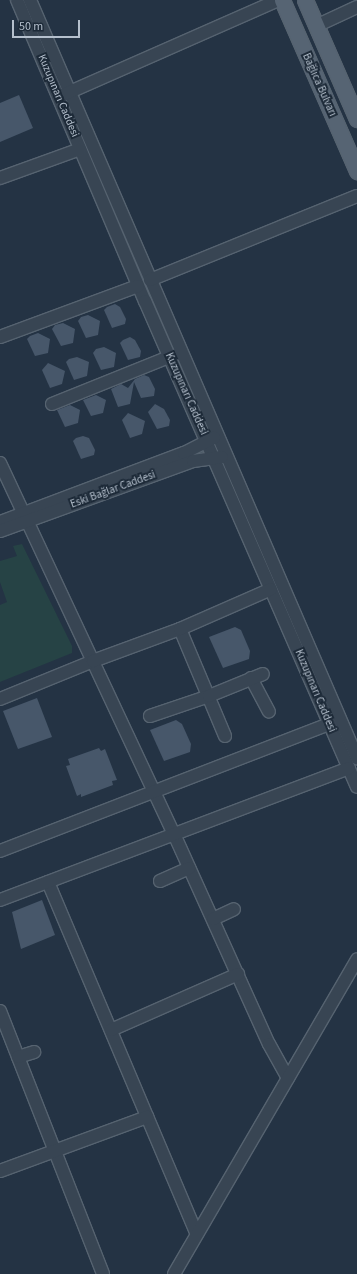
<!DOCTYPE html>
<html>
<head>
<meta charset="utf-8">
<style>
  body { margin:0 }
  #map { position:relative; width:357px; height:1274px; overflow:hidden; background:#243344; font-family:"Source Sans 3",sans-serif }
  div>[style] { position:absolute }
  .green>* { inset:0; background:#264345 }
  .building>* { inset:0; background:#47576a }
  .roads { filter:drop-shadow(1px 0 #566370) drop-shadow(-1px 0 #566370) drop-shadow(0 1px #566370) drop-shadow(0 -1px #566370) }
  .minor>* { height:12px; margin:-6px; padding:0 6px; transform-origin:6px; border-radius:6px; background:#384553 }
  .major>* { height:15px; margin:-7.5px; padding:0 7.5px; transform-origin:7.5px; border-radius:7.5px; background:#566473 }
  span { translate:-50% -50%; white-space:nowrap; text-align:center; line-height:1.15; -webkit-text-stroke:4px #1d2a38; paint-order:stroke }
  .street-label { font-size:11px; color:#b5c0cd }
  .scale { position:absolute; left:12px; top:20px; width:68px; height:18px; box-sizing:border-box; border:2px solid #b5c0cd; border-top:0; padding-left:5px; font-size:12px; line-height:14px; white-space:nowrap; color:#b5c0cd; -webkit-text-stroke:3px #1d2a38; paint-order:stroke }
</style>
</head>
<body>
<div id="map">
  <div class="green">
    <i style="clip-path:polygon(22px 544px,72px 646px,72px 653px,0 682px,0 605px,7px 602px,0 582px,0 561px,17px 556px,13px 546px)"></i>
  </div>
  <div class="building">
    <i style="clip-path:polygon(19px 95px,33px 128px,0 142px,0 103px)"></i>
    <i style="clip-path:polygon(115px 304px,120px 307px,126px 319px,125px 324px,112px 328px,104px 310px,107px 307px)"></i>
    <i style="clip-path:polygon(88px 315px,100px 321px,98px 335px,86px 338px,78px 321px,81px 317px)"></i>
    <i style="clip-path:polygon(63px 323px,75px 329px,73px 343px,61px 346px,52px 329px,55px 325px)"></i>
    <i style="clip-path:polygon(38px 333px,50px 339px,48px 353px,35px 356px,27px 339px,30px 336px)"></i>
    <i style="clip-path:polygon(130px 337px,135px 340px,141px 351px,140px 357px,128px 360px,120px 343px,123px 340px)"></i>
    <i style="clip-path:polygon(104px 347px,116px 353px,114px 367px,101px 370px,93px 353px,96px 349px)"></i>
    <i style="clip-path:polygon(77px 357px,89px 362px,87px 376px,74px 380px,66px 362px,69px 359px)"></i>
    <i style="clip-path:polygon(48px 363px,65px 371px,62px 384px,50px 388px,42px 370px)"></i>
    <i style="clip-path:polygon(144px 375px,149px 377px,155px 389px,154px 396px,141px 398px,134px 382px,130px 404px,118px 407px,111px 389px,121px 384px,128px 388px,135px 379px)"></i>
    <i style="clip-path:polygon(96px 395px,106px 400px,103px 413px,91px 416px,83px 400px)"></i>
    <i style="clip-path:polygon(155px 404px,164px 409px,170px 420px,169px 426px,157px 429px,148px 412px)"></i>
    <i style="clip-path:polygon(70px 405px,80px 410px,78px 423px,65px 427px,57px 410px)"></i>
    <i style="clip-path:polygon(128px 413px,145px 421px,142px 434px,130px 438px,122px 420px)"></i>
    <i style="clip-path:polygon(83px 436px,89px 438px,95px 450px,94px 455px,81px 459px,73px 441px,76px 438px)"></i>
    <i style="clip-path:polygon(235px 627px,241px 630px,250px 651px,249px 659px,223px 668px,209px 637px)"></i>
    <i style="clip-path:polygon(37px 698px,52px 737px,18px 749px,3px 711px)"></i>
    <i style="clip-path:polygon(176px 720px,182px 724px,191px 744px,190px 752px,164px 761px,150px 730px)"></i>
    <i style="clip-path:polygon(99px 748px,101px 751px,105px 749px,117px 780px,112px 781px,113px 785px,81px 797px,81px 794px,77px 796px,66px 766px,70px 765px,68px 759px)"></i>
    <i style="clip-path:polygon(42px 900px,55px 935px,21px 949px,12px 912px)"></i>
  </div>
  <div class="roads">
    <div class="minor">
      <i style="left:17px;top:0;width:327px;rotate:67deg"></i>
      <i style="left:145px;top:301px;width:530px;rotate:66.43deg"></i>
      <i style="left:30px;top:0;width:826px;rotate:66.66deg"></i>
      <i style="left:316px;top:26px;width:45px;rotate:-24.9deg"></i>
      <i style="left:63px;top:95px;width:235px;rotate:-23.8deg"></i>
      <i style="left:0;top:178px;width:85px;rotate:-19.9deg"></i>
      <i style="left:150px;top:280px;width:223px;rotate:-22.1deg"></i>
      <i style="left:0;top:337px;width:147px;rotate:-20.3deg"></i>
      <i style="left:52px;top:404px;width:126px;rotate:-21.9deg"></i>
      <i style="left:0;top:463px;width:410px;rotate:64.9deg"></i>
      <i style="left:174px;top:834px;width:230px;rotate:65.7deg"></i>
      <i style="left:269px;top:1044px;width:39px;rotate:61deg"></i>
      <i style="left:0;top:522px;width:197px;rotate:-20.6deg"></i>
      <i style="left:184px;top:453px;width:34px;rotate:-27deg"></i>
      <i style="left:0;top:531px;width:205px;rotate:-19.9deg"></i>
      <i style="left:193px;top:461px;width:29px;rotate:-8deg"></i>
      <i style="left:180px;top:629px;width:116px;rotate:67.2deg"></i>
      <i style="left:251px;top:678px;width:38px;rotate:62deg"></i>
      <i style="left:0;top:699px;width:100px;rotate:-22.2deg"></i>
      <i style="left:93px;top:661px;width:93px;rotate:-20.2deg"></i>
      <i style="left:180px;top:629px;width:99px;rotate:-23.7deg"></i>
      <i style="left:150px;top:716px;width:62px;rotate:-18.7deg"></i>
      <i style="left:209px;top:696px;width:58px;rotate:-22.2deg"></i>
      <i style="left:0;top:851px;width:353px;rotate:-21.1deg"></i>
      <i style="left:160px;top:881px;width:32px;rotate:-24deg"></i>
      <i style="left:48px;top:882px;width:382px;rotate:67.1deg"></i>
      <i style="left:0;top:900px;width:373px;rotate:-20.7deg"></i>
      <i style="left:213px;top:919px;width:23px;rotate:-25deg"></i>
      <i style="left:0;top:1011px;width:282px;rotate:68.6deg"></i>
      <i style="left:111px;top:1030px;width:139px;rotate:-23.8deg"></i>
      <i style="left:18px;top:1057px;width:17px;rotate:-17deg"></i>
      <i style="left:0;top:1171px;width:157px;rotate:-20.2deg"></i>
      <i style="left:174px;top:1274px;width:364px;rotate:-59.8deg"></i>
    </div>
    <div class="major">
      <i style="left:282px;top:0;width:187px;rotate:66.3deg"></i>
      <i style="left:305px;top:0;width:130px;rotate:66.4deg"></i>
    </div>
  </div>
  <div class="street-label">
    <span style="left:319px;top:85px;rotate:66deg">Bağlıca Bulvarı</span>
    <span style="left:58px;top:96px;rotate:67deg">Kuzupınarı Caddesi</span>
    <span style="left:186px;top:394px;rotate:66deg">Kuzupınarı Caddesi</span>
    <span style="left:113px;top:490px;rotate:-20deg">Eski Bağlar Caddesi</span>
    <span style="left:315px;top:691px;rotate:67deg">Kuzupınarı Caddesi</span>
  </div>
  <div class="scale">50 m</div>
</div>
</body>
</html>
